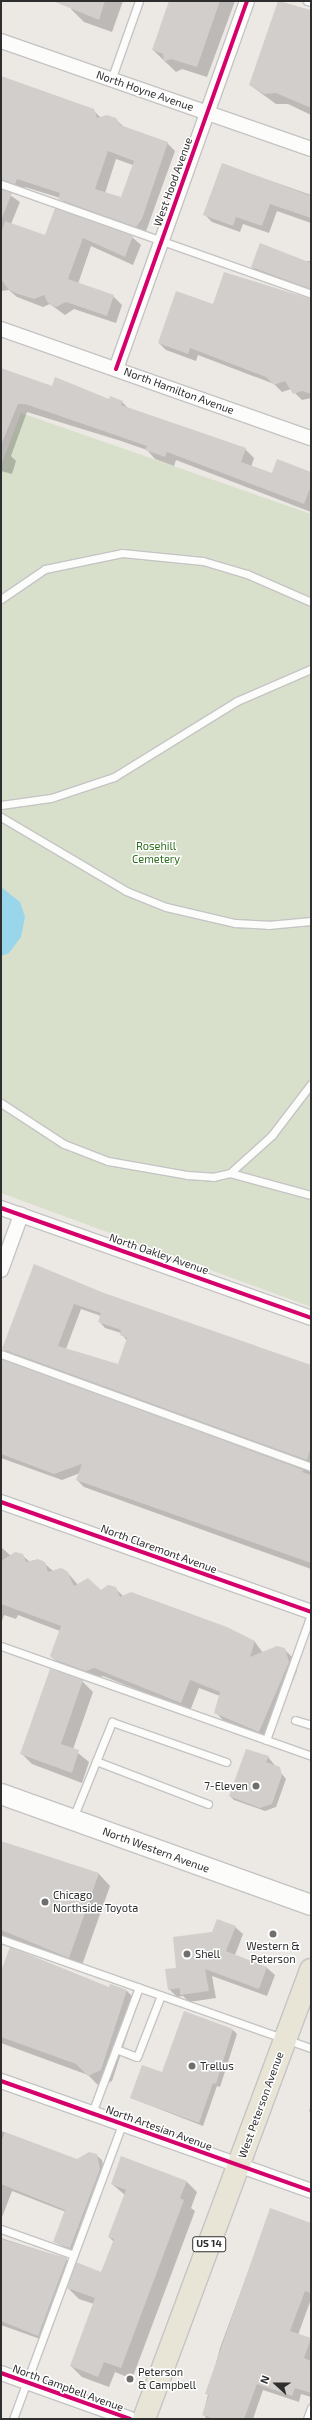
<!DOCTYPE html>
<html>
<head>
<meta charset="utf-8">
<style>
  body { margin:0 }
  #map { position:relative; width:312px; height:2420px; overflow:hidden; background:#ece8e4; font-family:"Exo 2",sans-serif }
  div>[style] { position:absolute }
  .cemetery>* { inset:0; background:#d8e0cc }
  .water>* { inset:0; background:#99d6ec }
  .shadow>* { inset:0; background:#0003 }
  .building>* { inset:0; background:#d1cecb }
  .roads { filter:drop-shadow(1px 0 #c5c4c5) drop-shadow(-1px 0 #c5c4c5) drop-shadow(0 1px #c5c4c5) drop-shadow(0 -1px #c5c4c5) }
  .service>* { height:7px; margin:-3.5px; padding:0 3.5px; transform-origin:3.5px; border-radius:3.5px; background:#fcfcfb }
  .minor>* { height:14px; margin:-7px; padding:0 7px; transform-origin:7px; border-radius:7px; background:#fcfcfb }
  .secondary>* { height:20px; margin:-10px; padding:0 10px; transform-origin:10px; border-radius:10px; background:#fcfcfb }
  .primary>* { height:22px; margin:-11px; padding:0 11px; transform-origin:11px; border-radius:11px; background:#e8e4d6 }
  .cycleway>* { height:4px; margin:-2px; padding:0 2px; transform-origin:2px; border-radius:2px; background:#d6006c }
  .dots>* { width:11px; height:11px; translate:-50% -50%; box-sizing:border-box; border:2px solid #fff; border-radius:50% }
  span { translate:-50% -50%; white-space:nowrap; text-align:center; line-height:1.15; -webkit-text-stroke:3px #fff; paint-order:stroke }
  .shield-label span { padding:1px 3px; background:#fff; border:1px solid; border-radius:3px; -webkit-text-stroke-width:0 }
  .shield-label { font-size:10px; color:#2e2e2e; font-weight:700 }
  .street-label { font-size:11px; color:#2e2e2e }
  .park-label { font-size:11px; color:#2c6e1b }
  .poi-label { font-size:11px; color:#2e2e2e }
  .right { translate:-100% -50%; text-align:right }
  .left { translate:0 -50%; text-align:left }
  .frame { position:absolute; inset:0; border:2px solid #2e2e2e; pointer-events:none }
  .north { position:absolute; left:256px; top:2364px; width:40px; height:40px; -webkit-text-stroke:3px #fff; paint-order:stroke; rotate:291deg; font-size:11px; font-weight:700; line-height:16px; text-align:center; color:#2e2e2e }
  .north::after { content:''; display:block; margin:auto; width:14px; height:18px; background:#2e2e2e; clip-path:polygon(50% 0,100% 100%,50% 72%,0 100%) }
</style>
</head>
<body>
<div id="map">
  <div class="cemetery">
    <i style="clip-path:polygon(21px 413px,311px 514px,311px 1307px,1px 1193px,1px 466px)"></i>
  </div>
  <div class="water">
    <i style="clip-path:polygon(1px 887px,20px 902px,25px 917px,21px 937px,9px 953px,1px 956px)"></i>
  </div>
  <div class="shadow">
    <i style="clip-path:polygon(74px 1px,123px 1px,112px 32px,84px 22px,71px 9px)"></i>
    <i style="clip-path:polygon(170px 1px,235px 1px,207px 77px,182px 69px,176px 72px,153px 50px)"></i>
    <i style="clip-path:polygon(279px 1px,311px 11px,311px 115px,288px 104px,276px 104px,250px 85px)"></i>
    <i style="clip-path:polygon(evenodd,1px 77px,93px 110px,101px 118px,115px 119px,124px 127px,167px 143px,175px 151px,145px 234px,68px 207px,60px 198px,25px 187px,24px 192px,9px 187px,4px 191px,20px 202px,11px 224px,45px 237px,132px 237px,141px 245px,133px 265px,91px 246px,78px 284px,113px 296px,122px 305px,116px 323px,74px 309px,65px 315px,50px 304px,43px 307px,17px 297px,9px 290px,1px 291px,1px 77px,116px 159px,133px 165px,121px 199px,105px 193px,116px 159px)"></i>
    <i style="clip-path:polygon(223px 164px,311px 195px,311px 223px,277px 211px,269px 233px,243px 224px,240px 232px,212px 222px,204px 214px)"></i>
    <i style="clip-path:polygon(311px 261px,311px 293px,259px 274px,252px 267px)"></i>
    <i style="clip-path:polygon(311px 299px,311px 398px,302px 400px,291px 389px,282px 392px,274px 384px,198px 355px,196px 361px,166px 350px,159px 343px,213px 305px)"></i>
    <i style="clip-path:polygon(1px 369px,53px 387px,122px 402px,129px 409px,245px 449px,254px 458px,251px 467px,273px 475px,311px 473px,311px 512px,176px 460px,174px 466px,155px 459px,147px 450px,121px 441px,27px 412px,11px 456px,16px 461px,12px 474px,1px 471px)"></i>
    <i style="clip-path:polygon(evenodd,34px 1266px,103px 1294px,311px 1366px,311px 1465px,10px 1356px,4px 1349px,34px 1266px,81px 1309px,101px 1316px,99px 1321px,105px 1328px,121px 1333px,127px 1341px,119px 1365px,66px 1349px,81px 1309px)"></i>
    <i style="clip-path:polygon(1px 1360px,311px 1472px,311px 1569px,84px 1487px,77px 1480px,80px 1473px,62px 1480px,1px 1458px)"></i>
    <i style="clip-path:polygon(1px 1547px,11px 1556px,22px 1555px,30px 1562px,44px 1563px,53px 1571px,67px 1572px,78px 1585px,101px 1591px,115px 1588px,124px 1597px,226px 1628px,255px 1642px,263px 1653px,284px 1649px,293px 1658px,297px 1671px,268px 1740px,224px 1721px,215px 1712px,220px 1696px,199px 1688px,190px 1711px,103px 1676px,95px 1679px,63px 1668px,51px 1656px,60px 1631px,18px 1615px,16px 1619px,4px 1615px,1px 1624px)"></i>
    <i style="clip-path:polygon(82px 1681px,93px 1692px,73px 1749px,89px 1762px,82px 1783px,32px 1764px,21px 1753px)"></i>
    <i style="clip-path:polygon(268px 1757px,286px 1779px,276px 1807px,265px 1811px,234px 1800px,230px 1796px)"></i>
    <i style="clip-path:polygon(1px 1842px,99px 1874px,110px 1886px,81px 1968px,1px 1937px)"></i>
    <i style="clip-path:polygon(235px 1927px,243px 1934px,235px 1955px,267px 1968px,275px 1975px,267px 1996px,212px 1976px,216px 1998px,189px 2002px,183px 1996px,177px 1997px,169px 1989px,177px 1969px,213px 1933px)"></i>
    <i style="clip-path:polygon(1px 1974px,110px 1988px,111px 1986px,127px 1991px,138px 2002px,112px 2081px,100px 2087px,88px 2075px,1px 2043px)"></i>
    <i style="clip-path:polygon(233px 2030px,237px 2034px,220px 2087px,217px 2086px,203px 2126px,131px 2098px,162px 2073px)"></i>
    <i style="clip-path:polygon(311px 2105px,311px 2113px,309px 2111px)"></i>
    <i style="clip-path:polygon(1px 2131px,77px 2160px,96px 2155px,102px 2160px,105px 2174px,75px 2253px,55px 2242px,66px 2212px,12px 2191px,1px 2220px)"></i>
    <i style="clip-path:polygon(186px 2181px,197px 2192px,191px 2208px,195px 2211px,132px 2379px,115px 2372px,109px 2387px,82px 2377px,71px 2366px,94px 2304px,79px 2299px,68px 2288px,101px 2273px,114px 2242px,109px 2237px,125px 2195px,112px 2184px)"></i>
    <i style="clip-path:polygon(271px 2210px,311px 2224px,311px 2299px,298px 2335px,311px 2340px,311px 2397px,301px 2394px,299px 2402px,263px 2390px,253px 2419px,207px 2419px,203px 2414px,220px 2348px)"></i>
    <i style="clip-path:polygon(1px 2238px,66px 2259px,71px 2263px,43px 2340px,1px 2325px)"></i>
  </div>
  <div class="building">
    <i style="clip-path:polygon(53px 1px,105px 1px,99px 20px)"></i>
    <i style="clip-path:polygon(169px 1px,220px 1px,197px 67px,171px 59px,164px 62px,163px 54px,152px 50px)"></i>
    <i style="clip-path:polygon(278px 1px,311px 10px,311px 108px,276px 93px,264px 94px,249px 85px)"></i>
    <i style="clip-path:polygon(evenodd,1px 76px,94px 109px,97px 118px,107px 115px,116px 118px,120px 125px,168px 142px,142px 219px,136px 227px,58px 199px,60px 193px,17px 179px,15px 184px,1px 179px,1px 76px,108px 151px,134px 161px,121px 197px,95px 189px,108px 151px)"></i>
    <i style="clip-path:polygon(222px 163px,311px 196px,311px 218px,270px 204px,262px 226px,236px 217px,233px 226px,203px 215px)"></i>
    <i style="clip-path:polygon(1px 189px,12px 193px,2px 218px,1px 218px)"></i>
    <i style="clip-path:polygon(55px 208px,133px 236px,125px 257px,83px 238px,68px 279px,114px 295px,107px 316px,66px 302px,56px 307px,48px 303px,44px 295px,34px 299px,15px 293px,8px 289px,1px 279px,1px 233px,5px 221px,45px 235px)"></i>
    <i style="clip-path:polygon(260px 243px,311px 263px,311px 289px,251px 267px)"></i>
    <i style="clip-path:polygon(224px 272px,311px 299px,311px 394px,302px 391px,293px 394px,285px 381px,274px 385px,266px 377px,190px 348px,188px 354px,158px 343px,176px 291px,213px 304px)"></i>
    <i style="clip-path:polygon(1px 368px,52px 386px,55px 377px,109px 399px,110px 396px,123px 401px,121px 405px,246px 448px,241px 462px,272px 473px,277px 459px,311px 472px,311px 486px,304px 504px,167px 452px,165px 457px,145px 450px,147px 446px,25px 404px,18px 404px,1px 445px)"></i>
    <i style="clip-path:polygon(evenodd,34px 1264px,104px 1293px,311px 1365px,311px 1447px,307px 1460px,2px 1349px,34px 1264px,74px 1304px,101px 1313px,98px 1322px,121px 1330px,120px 1335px,127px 1338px,118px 1364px,58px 1346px,74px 1304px)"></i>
    <i style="clip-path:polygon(1px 1359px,303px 1470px,302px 1472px,311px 1475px,311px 1563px,76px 1480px,82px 1464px,54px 1474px,1px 1454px)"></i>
    <i style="clip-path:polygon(15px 1552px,23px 1554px,26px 1562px,38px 1559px,45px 1562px,48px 1572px,61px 1568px,67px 1571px,74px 1586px,88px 1578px,101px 1590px,108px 1585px,116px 1587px,120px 1597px,131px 1592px,227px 1627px,255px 1641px,250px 1657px,277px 1646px,285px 1648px,289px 1662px,259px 1732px,214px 1713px,220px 1692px,190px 1680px,181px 1703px,94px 1668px,86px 1671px,53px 1659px,50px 1656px,61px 1626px,1px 1604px,1px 1561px)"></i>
    <i style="clip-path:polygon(50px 1669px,83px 1680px,61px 1744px,79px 1750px,72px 1773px,20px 1754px)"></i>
    <i style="clip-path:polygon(246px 1749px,269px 1756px,266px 1762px,280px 1767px,282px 1775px,272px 1804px,260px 1808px,229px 1796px)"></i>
    <i style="clip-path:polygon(1px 1841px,99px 1873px,69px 1958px,1px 1930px)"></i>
    <i style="clip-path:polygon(217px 1919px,236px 1926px,226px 1951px,267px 1967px,259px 1989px,205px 1969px,209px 1991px,180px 1995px,180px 1988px,168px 1990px,165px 1969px,176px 1968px,173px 1937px,212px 1932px)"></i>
    <i style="clip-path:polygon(10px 1947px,109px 1987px,110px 1984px,127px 1990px,101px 2070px,88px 2076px,76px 2064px,1px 2037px,1px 1971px)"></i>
    <i style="clip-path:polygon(184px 2011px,233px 2029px,216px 2084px,213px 2083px,199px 2123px,130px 2098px,142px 2065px,162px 2072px)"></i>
    <i style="clip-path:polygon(5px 2132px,77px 2159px,89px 2152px,97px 2154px,100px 2169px,70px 2248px,53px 2242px,65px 2210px,1px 2184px,1px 2142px)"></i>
    <i style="clip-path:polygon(121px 2156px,187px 2181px,180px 2198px,184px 2200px,121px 2368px,104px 2362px,98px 2377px,70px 2366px,95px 2298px,67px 2288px,76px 2262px,101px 2272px,114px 2239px,108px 2237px,126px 2190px,111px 2184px)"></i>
    <i style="clip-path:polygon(270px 2208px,311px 2223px,311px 2293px,305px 2291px,290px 2331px,311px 2338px,304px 2358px,311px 2361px,311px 2393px,295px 2388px,292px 2396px,257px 2384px,244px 2419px,214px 2419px,202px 2415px,209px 2395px,205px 2394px)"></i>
    <i style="clip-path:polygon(1px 2239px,67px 2258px,38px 2336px,1px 2321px)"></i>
  </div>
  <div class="roads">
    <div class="service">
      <i style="left:307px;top:1px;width:4px;rotate:14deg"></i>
      <i style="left:111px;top:80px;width:84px;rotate:-70.5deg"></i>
      <i style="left:1px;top:184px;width:329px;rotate:19.5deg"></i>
      <i style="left:1px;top:599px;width:53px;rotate:-34.3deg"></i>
      <i style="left:45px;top:569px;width:79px;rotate:-11.7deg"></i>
      <i style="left:122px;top:553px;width:81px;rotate:5.6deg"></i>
      <i style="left:203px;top:561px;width:46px;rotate:16.5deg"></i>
      <i style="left:247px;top:574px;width:70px;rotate:23.6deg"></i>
      <i style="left:1px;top:805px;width:50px;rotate:-8deg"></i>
      <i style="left:51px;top:798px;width:66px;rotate:-18.4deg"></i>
      <i style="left:114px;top:777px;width:145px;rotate:-31.7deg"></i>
      <i style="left:237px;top:701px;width:81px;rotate:-23.4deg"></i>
      <i style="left:1px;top:817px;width:145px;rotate:30.6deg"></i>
      <i style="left:126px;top:891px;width:43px;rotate:21.8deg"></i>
      <i style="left:166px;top:907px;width:71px;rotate:13.1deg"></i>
      <i style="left:235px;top:923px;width:33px;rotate:3deg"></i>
      <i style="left:268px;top:925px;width:43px;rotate:-5.3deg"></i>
      <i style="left:1px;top:1103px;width:75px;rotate:33.1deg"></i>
      <i style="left:64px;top:1144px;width:47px;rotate:21.1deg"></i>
      <i style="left:108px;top:1161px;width:80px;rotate:10deg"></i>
      <i style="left:187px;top:1175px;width:26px;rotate:4deg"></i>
      <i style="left:213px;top:1177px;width:17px;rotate:-13deg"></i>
      <i style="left:230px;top:1173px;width:84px;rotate:15.2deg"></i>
      <i style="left:230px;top:1173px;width:57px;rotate:-42.1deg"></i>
      <i style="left:272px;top:1135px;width:64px;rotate:-52.6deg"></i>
      <i style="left:1px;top:1354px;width:330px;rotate:20deg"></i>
      <i style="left:1px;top:1646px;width:329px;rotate:19.5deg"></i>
      <i style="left:295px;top:1720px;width:17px;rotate:17deg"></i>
      <i style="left:266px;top:1740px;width:134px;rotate:-70.3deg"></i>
      <i style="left:96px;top:1761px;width:120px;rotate:21deg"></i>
      <i style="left:73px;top:1818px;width:104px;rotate:-67.9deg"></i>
      <i style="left:112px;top:1722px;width:121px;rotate:19.3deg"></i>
      <i style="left:1px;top:1939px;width:329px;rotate:19.4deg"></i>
      <i style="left:116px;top:2049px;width:22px;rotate:21deg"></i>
      <i style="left:137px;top:2057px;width:66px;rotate:-68.8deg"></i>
      <i style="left:92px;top:2113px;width:134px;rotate:-69.5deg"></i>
      <i style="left:1px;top:2229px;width:77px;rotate:19.6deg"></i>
      <i style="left:13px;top:2419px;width:314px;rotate:-69.7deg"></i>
      <i style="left:307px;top:2419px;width:12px;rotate:-70deg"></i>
    </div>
    <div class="minor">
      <i style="left:1px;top:41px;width:328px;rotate:19.2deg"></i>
      <i style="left:1px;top:329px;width:329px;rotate:19.4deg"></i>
      <i style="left:116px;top:369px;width:391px;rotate:-70.4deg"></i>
      <i style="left:1px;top:1208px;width:329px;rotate:19.5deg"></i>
      <i style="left:1px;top:1270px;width:59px;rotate:-70deg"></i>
      <i style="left:1px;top:1502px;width:329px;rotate:19.5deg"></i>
      <i style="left:1px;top:2081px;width:329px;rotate:19.5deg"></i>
      <i style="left:1px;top:2373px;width:137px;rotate:19.6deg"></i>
    </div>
    <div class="secondary">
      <i style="left:1px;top:1794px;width:329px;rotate:19.7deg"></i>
    </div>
    <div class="primary">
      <i style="left:144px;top:2419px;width:479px;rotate:-69.6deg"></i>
    </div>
  </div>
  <div class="cycleway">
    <i style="left:116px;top:369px;width:391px;rotate:-70.4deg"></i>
    <i style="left:1px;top:1208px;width:329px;rotate:19.5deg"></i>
    <i style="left:1px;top:1502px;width:329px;rotate:19.5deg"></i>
    <i style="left:1px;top:2081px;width:329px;rotate:19.5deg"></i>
    <i style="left:1px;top:2373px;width:137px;rotate:19.6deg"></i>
  </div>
  <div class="dots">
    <i style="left:256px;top:1786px;background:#706f6e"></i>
    <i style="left:45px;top:1902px;background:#706f6e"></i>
    <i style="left:273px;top:1934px;background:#706f6e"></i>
    <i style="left:187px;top:1954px;background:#706f6e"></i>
    <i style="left:192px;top:2066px;background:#706f6e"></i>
    <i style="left:130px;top:2379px;background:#706f6e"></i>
  </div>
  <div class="shield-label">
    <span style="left:209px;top:2244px">US 14</span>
  </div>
  <div class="street-label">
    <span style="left:145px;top:91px;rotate:19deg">North Hoyne Avenue</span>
    <span style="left:173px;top:182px;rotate:-70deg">West Hood Avenue</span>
    <span style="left:179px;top:391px;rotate:20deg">North Hamilton Avenue</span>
    <span style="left:159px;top:1254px;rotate:19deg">North Oakley Avenue</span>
    <span style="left:159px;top:1549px;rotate:20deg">North Claremont Avenue</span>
    <span style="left:156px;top:1850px;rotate:20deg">North Western Avenue</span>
    <span style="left:261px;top:2105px;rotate:-70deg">West Peterson Avenue</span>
    <span style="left:159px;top:2128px;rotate:20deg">North Artesian Avenue</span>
    <span style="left:68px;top:2388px;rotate:20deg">North Campbell Avenue</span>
  </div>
  <div class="park-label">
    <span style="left:156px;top:853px">Rosehill<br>Cemetery</span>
  </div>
  <div class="poi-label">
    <span class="right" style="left:248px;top:1786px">7-Eleven</span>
    <span class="left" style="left:53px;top:1902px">Chicago<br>Northside Toyota</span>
    <span style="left:273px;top:1953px">Western &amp;<br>Peterson</span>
    <span class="left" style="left:195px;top:1954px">Shell</span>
    <span class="left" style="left:200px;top:2066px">Trellus</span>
    <span class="left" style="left:138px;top:2379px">Peterson<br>&amp; Campbell</span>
  </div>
  <div class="frame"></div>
  <div class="north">N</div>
</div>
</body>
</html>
